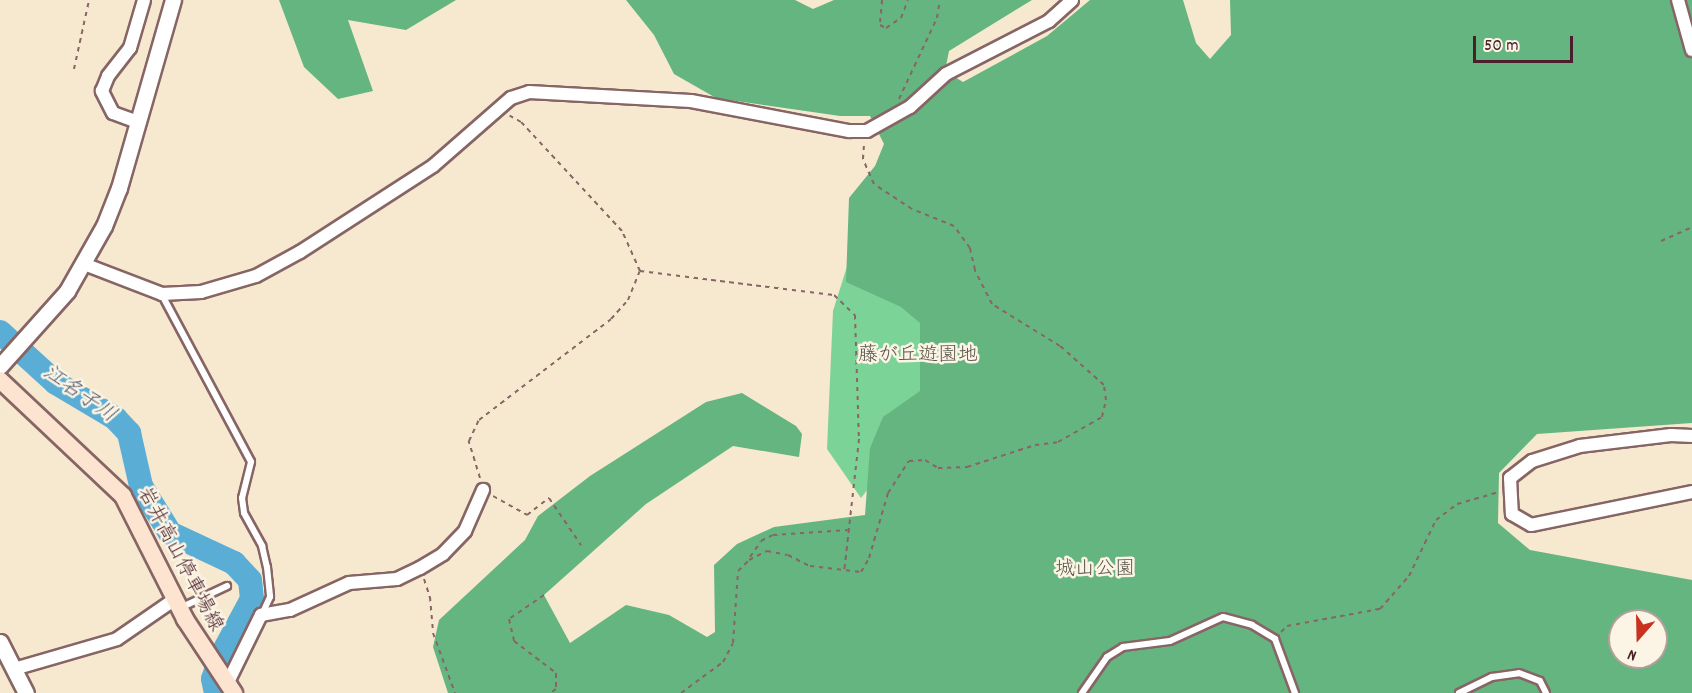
<!DOCTYPE html>
<html>
<head>
<meta charset="utf-8">
<style>
  body { margin:0 }
  #map { position:relative; width:1692px; height:693px; overflow:hidden; background:#f7e8d0; font-family:Dekko,"Klee One",sans-serif }
  div>[style] { position:absolute }
  .green>* { inset:0; background:#7cd397 }
  .forest>* { inset:0; background:#65b580 }
  .river>* { height:24px; margin:-12px; padding:0 12px; transform-origin:12px; border-radius:12px; background:#5aadd5 }
  .path>* { height:2px; margin-top:-1px; transform-origin:0; background:repeating-linear-gradient(90deg,#876565 0 4.5px,transparent 0 9px) }
  .roads { filter:drop-shadow(2px 0 #876565) drop-shadow(-2px 0 #876565) drop-shadow(0 2px #876565) drop-shadow(0 -2px #876565) }
  .service>* { height:6px; margin:-3px; padding:0 3px; transform-origin:3px; border-radius:3px; background:#fff }
  .minor>* { height:12px; margin:-6px; padding:0 6px; transform-origin:6px; border-radius:6px; background:#fff }
  .tertiary>* { height:15px; margin:-7.5px; padding:0 7.5px; transform-origin:7.5px; border-radius:7.5px; background:#fff }
  .secondary>* { height:16px; margin:-8px; padding:0 8px; transform-origin:8px; border-radius:8px; background:#fde4d0 }
  span { translate:-50% -50%; white-space:nowrap; text-align:center; line-height:1.15; -webkit-text-stroke:5px #fcf5e5; paint-order:stroke }
  .park-label { font-size:20px; color:#59554b }
  .street-label { font-size:20px; color:#4a1f2b }
  .water-label { font-size:21px; color:#50586f; font-style:italic }
  .north { position:absolute; left:1608px; top:609px; width:60px; height:60px; box-sizing:border-box; background:#fcf5e5; border:2px solid #b59f9b; border-radius:50%; rotate:200deg; font-size:16px; font-weight:700; line-height:24px; text-align:center; color:#4a1f2b }
  .north::after { content:''; display:block; margin:auto; width:21px; height:27px; background:#c8321e; clip-path:polygon(50% 0,100% 100%,50% 72%,0 100%) }
  .scale { position:absolute; left:1473px; top:36px; width:100px; height:27px; box-sizing:border-box; border:3px solid #4a1f2b; border-top:0; padding-left:8px; font-size:18px; line-height:21px; white-space:nowrap; color:#4a1f2b; -webkit-text-stroke:4px #fcf5e5; paint-order:stroke }
</style>
</head>
<body>
<div id="map">
  <div class="green">
    <i style="clip-path:polygon(856px 238px,986px 289px,897px 452px,861px 498px,827px 449px,833px 311px)"></i>
  </div>
  <div class="forest">
    <i style="clip-path:polygon(279px 0,456px 0,406px 30px,348px 20px,373px 91px,338px 99px,304px 67px)"></i>
    <i style="clip-path:polygon(evenodd,626px 0,795px 0,813px 9px,834px 0,1032px 0,949px 51px,945px 71px,963px 82px,1047px 36px,1090px 0,1183px 0,1196px 43px,1210px 59px,1231px 35px,1230px 0,1692px 0,1692px 423px,1537px 434px,1499px 473px,1498px 523px,1530px 550px,1692px 580px,1692px 693px,448px 693px,433px 647px,439px 620px,525px 540px,538px 516px,590px 476px,706px 402px,742px 393px,796px 426px,802px 434px,799px 457px,733px 446px,646px 504px,544px 595px,570px 643px,626px 605px,669px 615px,707px 637px,715px 632px,714px 565px,737px 544px,774px 527px,865px 515px,870px 448px,883px 417px,920px 391px,920px 323px,901px 307px,846px 282px,849px 198px,875px 166px,884px 144px,870px 116px,840px 116px,716px 98px,674px 74px,654px 35px,626px 0,1620px 621px,1656px 621px,1656px 657px,1620px 657px,1620px 621px)"></i>
  </div>
  <div class="river">
    <i style="left:0;top:332px;width:76px;rotate:42.3deg"></i>
    <i style="left:56px;top:383px;width:69px;rotate:30.7deg"></i>
    <i style="left:115px;top:418px;width:21px;rotate:47deg"></i>
    <i style="left:129px;top:433px;width:54px;rotate:77.2deg"></i>
    <i style="left:141px;top:486px;width:55px;rotate:58.3deg"></i>
    <i style="left:170px;top:533px;width:71px;rotate:25.1deg"></i>
    <i style="left:234px;top:563px;width:23px;rotate:47deg"></i>
    <i style="left:250px;top:580px;width:19px;rotate:84deg"></i>
    <i style="left:252px;top:599px;width:65px;rotate:118.5deg"></i>
    <i style="left:221px;top:656px;width:24px;rotate:109deg"></i>
    <i style="left:213px;top:679px;width:14px;rotate:78deg"></i>
  </div>
  <div class="path">
    <i style="left:882px;top:0;width:25px;rotate:95deg"></i>
    <i style="left:880px;top:25px;width:7px;rotate:27deg"></i>
    <i style="left:886px;top:28px;width:18px;rotate:-34deg"></i>
    <i style="left:901px;top:18px;width:19px;rotate:-69deg"></i>
    <i style="left:74px;top:69px;width:71px;rotate:-77.7deg"></i>
    <i style="left:899px;top:99px;width:89px;rotate:-64.9deg"></i>
    <i style="left:937px;top:18px;width:18px;rotate:-81deg"></i>
    <i style="left:1661px;top:241px;width:34px;rotate:-24deg"></i>
    <i style="left:640px;top:271px;width:195px;rotate:7.1deg"></i>
    <i style="left:834px;top:295px;width:29px;rotate:44deg"></i>
    <i style="left:855px;top:315px;width:124px;rotate:88.2deg"></i>
    <i style="left:859px;top:439px;width:134px;rotate:96.4deg"></i>
    <i style="left:480px;top:478px;width:39px;rotate:-107deg"></i>
    <i style="left:469px;top:441px;width:23px;rotate:-65deg"></i>
    <i style="left:479px;top:420px;width:166px;rotate:-37.4deg"></i>
    <i style="left:611px;top:319px;width:25px;rotate:-48deg"></i>
    <i style="left:628px;top:300px;width:31px;rotate:-68deg"></i>
    <i style="left:640px;top:271px;width:44px;rotate:-114.2deg"></i>
    <i style="left:622px;top:231px;width:149px;rotate:-132.8deg"></i>
    <i style="left:521px;top:122px;width:13px;rotate:-151deg"></i>
    <i style="left:493px;top:496px;width:39px;rotate:29deg"></i>
    <i style="left:527px;top:515px;width:28px;rotate:-38deg"></i>
    <i style="left:549px;top:498px;width:57px;rotate:55.8deg"></i>
    <i style="left:750px;top:557px;width:19px;rotate:-55deg"></i>
    <i style="left:761px;top:541px;width:13px;rotate:-27deg"></i>
    <i style="left:773px;top:535px;width:75px;rotate:-3.8deg"></i>
    <i style="left:424px;top:579px;width:19px;rotate:72deg"></i>
    <i style="left:430px;top:597px;width:36px;rotate:85deg"></i>
    <i style="left:433px;top:633px;width:64px;rotate:69.9deg"></i>
    <i style="left:544px;top:595px;width:42px;rotate:145.6deg"></i>
    <i style="left:509px;top:619px;width:23px;rotate:77deg"></i>
    <i style="left:514px;top:641px;width:53px;rotate:37.3deg"></i>
    <i style="left:556px;top:673px;width:16px;rotate:90deg"></i>
    <i style="left:556px;top:689px;width:7px;rotate:146deg"></i>
    <i style="left:1281px;top:632px;width:8px;rotate:-45deg"></i>
    <i style="left:1287px;top:626px;width:95px;rotate:-10.4deg"></i>
    <i style="left:1380px;top:609px;width:44px;rotate:-48.7deg"></i>
    <i style="left:1409px;top:576px;width:62px;rotate:-64.3deg"></i>
    <i style="left:1436px;top:520px;width:26px;rotate:-37deg"></i>
    <i style="left:1457px;top:504px;width:41px;rotate:-15.8deg"></i>
    <i style="left:681px;top:693px;width:52px;rotate:-36.4deg"></i>
    <i style="left:723px;top:662px;width:21px;rotate:-62deg"></i>
    <i style="left:733px;top:643px;width:72px;rotate:-86deg"></i>
    <i style="left:738px;top:571px;width:16px;rotate:-45deg"></i>
    <i style="left:749px;top:560px;width:20px;rotate:-27deg"></i>
    <i style="left:767px;top:551px;width:21px;rotate:11deg"></i>
    <i style="left:788px;top:555px;width:25px;rotate:27deg"></i>
    <i style="left:810px;top:566px;width:51px;rotate:6.7deg"></i>
    <i style="left:861px;top:572px;width:16px;rotate:-60deg"></i>
    <i style="left:869px;top:558px;width:68px;rotate:-73.7deg"></i>
    <i style="left:888px;top:493px;width:38px;rotate:-57deg"></i>
    <i style="left:909px;top:461px;width:16px;rotate:-4deg"></i>
    <i style="left:925px;top:460px;width:15px;rotate:32deg"></i>
    <i style="left:938px;top:468px;width:29px;rotate:-2deg"></i>
    <i style="left:967px;top:467px;width:71px;rotate:-17.9deg"></i>
    <i style="left:1035px;top:445px;width:23px;rotate:-7deg"></i>
    <i style="left:1058px;top:442px;width:51px;rotate:-29.6deg"></i>
    <i style="left:1102px;top:417px;width:17px;rotate:-77deg"></i>
    <i style="left:1106px;top:400px;width:15px;rotate:-98deg"></i>
    <i style="left:1104px;top:385px;width:59px;rotate:-138.4deg"></i>
    <i style="left:1060px;top:346px;width:80px;rotate:-148.3deg"></i>
    <i style="left:992px;top:304px;width:38px;rotate:-117deg"></i>
    <i style="left:975px;top:270px;width:23px;rotate:-103deg"></i>
    <i style="left:970px;top:248px;width:27px;rotate:-126deg"></i>
    <i style="left:954px;top:226px;width:45px;rotate:-158deg"></i>
    <i style="left:912px;top:209px;width:45px;rotate:-146.7deg"></i>
    <i style="left:874px;top:184px;width:27px;rotate:-114deg"></i>
    <i style="left:863px;top:159px;width:16px;rotate:-86deg"></i>
  </div>
  <div class="roads">
    <div class="service">
      <i style="left:162px;top:295px;width:189px;rotate:61.9deg"></i>
      <i style="left:251px;top:462px;width:37px;rotate:104deg"></i>
      <i style="left:242px;top:498px;width:15px;rotate:82deg"></i>
      <i style="left:244px;top:513px;width:38px;rotate:61deg"></i>
      <i style="left:262px;top:546px;width:22px;rotate:77deg"></i>
      <i style="left:267px;top:567px;width:30px;rotate:84deg"></i>
      <i style="left:270px;top:597px;width:19px;rotate:115deg"></i>
      <i style="left:180px;top:608px;width:52px;rotate:-25.1deg"></i>
      <i style="left:1082px;top:693px;width:44px;rotate:-55.2deg"></i>
      <i style="left:1107px;top:657px;width:19px;rotate:-32deg"></i>
      <i style="left:1123px;top:647px;width:47px;rotate:-7.3deg"></i>
      <i style="left:1170px;top:641px;width:58px;rotate:-24.4deg"></i>
      <i style="left:1223px;top:617px;width:30px;rotate:15deg"></i>
      <i style="left:1252px;top:625px;width:27px;rotate:31deg"></i>
      <i style="left:1275px;top:639px;width:58px;rotate:69.7deg"></i>
      <i style="left:1459px;top:693px;width:37px;rotate:-26deg"></i>
      <i style="left:1492px;top:677px;width:27px;rotate:-8deg"></i>
      <i style="left:1519px;top:673px;width:22px;rotate:21deg"></i>
      <i style="left:1540px;top:681px;width:13px;rotate:63deg"></i>
    </div>
    <div class="minor">
      <i style="left:1678px;top:0;width:52px;rotate:74.4deg"></i>
      <i style="left:135px;top:121px;width:23px;rotate:-160deg"></i>
      <i style="left:113px;top:113px;width:25px;rotate:-117deg"></i>
      <i style="left:102px;top:91px;width:16px;rotate:-68deg"></i>
      <i style="left:108px;top:76px;width:36px;rotate:-52deg"></i>
      <i style="left:130px;top:48px;width:50px;rotate:-73.7deg"></i>
      <i style="left:84px;top:264px;width:84px;rotate:21deg"></i>
      <i style="left:162px;top:294px;width:39px;rotate:-3deg"></i>
      <i style="left:201px;top:292px;width:57px;rotate:-16.2deg"></i>
      <i style="left:256px;top:276px;width:50px;rotate:-28.6deg"></i>
      <i style="left:300px;top:252px;width:158px;rotate:-32.9deg"></i>
      <i style="left:433px;top:166px;width:103px;rotate:-41.1deg"></i>
      <i style="left:511px;top:98px;width:19px;rotate:-18deg"></i>
      <i style="left:529px;top:92px;width:162px;rotate:3.2deg"></i>
      <i style="left:691px;top:101px;width:161px;rotate:10.8deg"></i>
      <i style="left:849px;top:131px;width:18px"></i>
      <i style="left:867px;top:131px;width:49px;rotate:-29.2deg"></i>
      <i style="left:910px;top:107px;width:49px;rotate:-42.5deg"></i>
      <i style="left:946px;top:74px;width:116px;rotate:-27.2deg"></i>
      <i style="left:1049px;top:21px;width:31px;rotate:-42deg"></i>
      <i style="left:1692px;top:436px;width:21px;rotate:-177deg"></i>
      <i style="left:1671px;top:435px;width:92px;rotate:173.1deg"></i>
      <i style="left:1580px;top:446px;width:50px;rotate:162.6deg"></i>
      <i style="left:1532px;top:461px;width:28px;rotate:142deg"></i>
      <i style="left:1510px;top:478px;width:36px;rotate:87deg"></i>
      <i style="left:1512px;top:514px;width:22px;rotate:30deg"></i>
      <i style="left:1531px;top:525px;width:164px;rotate:-11.6deg"></i>
      <i style="left:14px;top:669px;width:107px;rotate:-16.2deg"></i>
      <i style="left:117px;top:639px;width:70px;rotate:-34.6deg"></i>
      <i style="left:228px;top:682px;width:75px;rotate:-63.8deg"></i>
      <i style="left:261px;top:615px;width:29px;rotate:-10deg"></i>
      <i style="left:290px;top:610px;width:65px;rotate:-24.6deg"></i>
      <i style="left:349px;top:583px;width:48px;rotate:-4.8deg"></i>
      <i style="left:397px;top:579px;width:25px;rotate:-26deg"></i>
      <i style="left:420px;top:568px;width:27px;rotate:-31deg"></i>
      <i style="left:443px;top:554px;width:32px;rotate:-46deg"></i>
      <i style="left:465px;top:531px;width:45px;rotate:-66.3deg"></i>
    </div>
    <div class="tertiary">
      <i style="left:0;top:366px;width:101px;rotate:-48.2deg"></i>
      <i style="left:67px;top:291px;width:75px;rotate:-60.4deg"></i>
      <i style="left:104px;top:226px;width:41px;rotate:-68.5deg"></i>
      <i style="left:119px;top:188px;width:196px;rotate:-74deg"></i>
      <i style="left:0;top:642px;width:57px;rotate:63deg"></i>
    </div>
    <div class="secondary">
      <i style="left:0;top:380px;width:169px;rotate:43.3deg"></i>
      <i style="left:123px;top:496px;width:138px;rotate:63.2deg"></i>
      <i style="left:185px;top:619px;width:89px;rotate:56.5deg"></i>
    </div>
  </div>
  <div class="park-label">
    <span style="left:918px;top:356px">藤が丘遊園地</span>
    <span style="left:1095px;top:570px">城山公園</span>
  </div>
  <div class="street-label">
    <span style="left:179px;top:560px;rotate:62deg">岩井高山停車場線</span>
  </div>
  <div class="water-label">
    <span style="left:79px;top:395px;rotate:35deg">江名子川</span>
  </div>
  <div class="north">N</div>
  <div class="scale">50 m</div>
</div>
</body>
</html>
